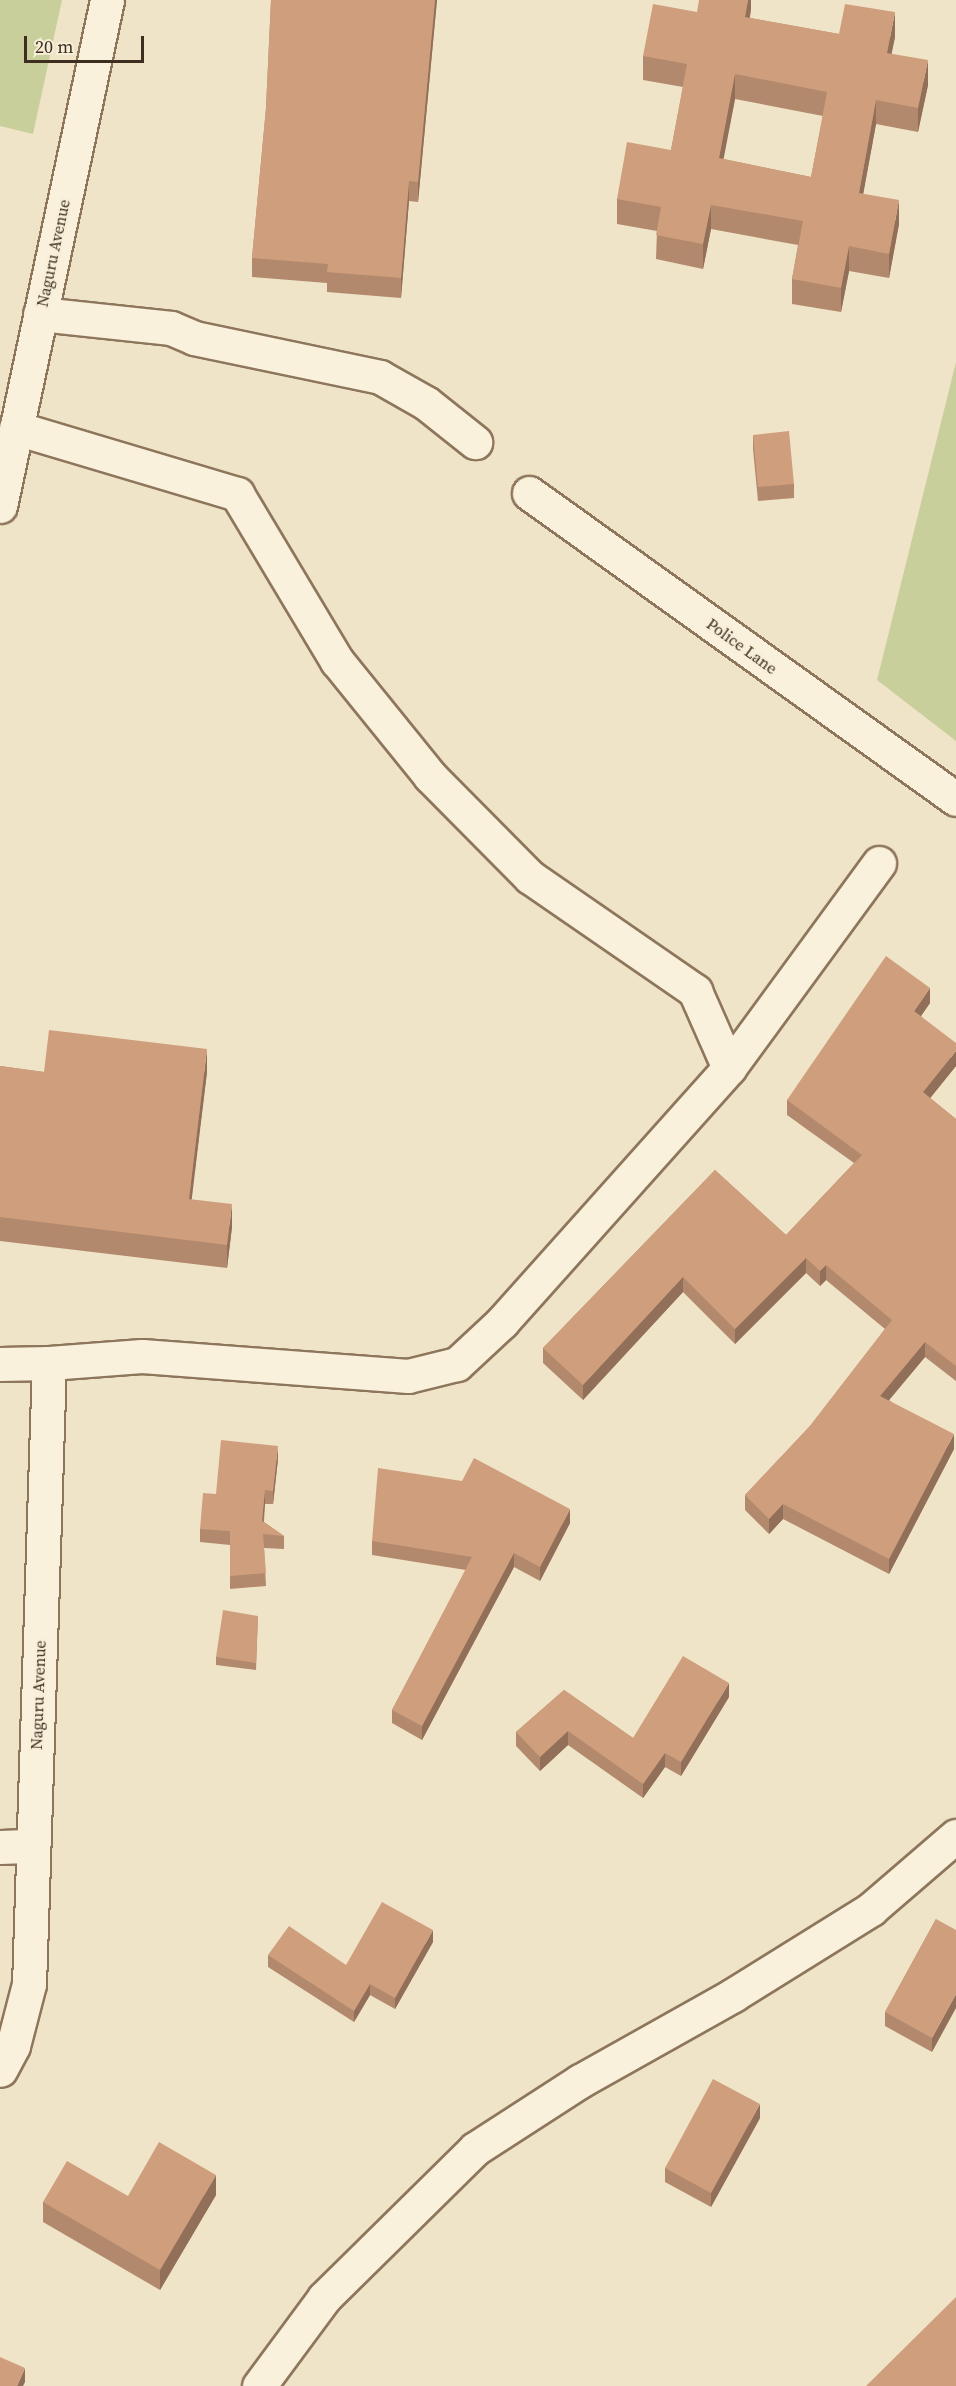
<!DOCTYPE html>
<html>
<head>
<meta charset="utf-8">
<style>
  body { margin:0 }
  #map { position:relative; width:956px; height:2386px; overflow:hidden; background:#f0e4c8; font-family:"Source Serif 4",serif }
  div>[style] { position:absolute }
  .green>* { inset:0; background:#c9cf9b }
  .roads { filter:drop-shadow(2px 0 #8d765c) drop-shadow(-2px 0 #8d765c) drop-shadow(0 2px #8d765c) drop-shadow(0 -2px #8d765c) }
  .minor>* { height:33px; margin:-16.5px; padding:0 16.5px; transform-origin:16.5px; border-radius:16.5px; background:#faf1dc }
  .wall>* { inset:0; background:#b2896c }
  .shaded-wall>* { inset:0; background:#916f58 }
  .building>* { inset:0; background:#cf9f7d }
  span { translate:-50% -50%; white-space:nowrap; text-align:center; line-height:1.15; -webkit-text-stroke:4.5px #f7eed8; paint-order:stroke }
  .street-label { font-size:16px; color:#3d2e20 }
  .scale { position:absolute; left:24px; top:36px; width:120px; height:27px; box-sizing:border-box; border:3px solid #3d2e20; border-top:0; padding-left:8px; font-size:18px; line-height:21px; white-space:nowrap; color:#3d2e20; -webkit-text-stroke:4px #f7eed8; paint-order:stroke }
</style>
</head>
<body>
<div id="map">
  <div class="green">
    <i style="clip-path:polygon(0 0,62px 0,33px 134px,0 126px)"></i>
    <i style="clip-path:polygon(956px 362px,956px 741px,877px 680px)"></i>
  </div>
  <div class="roads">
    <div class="minor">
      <i style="left:40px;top:314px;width:132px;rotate:6.1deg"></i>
      <i style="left:171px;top:328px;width:25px;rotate:23deg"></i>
      <i style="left:194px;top:338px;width:190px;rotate:11.8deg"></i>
      <i style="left:380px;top:377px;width:53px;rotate:29.5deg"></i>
      <i style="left:426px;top:403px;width:63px;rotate:38.5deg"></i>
      <i style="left:16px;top:428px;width:231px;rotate:16.6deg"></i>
      <i style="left:237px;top:494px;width:195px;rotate:59.1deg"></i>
      <i style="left:337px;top:661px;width:148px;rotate:51deg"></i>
      <i style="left:430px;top:776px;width:142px;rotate:45.3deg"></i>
      <i style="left:530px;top:877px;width:201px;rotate:34.6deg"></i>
      <i style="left:695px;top:991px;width:84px;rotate:66.2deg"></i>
      <i style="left:529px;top:493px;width:525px;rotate:35.63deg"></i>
      <i style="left:0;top:506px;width:517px;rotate:-78.06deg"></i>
      <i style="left:49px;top:1363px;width:93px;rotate:-4.3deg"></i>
      <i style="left:142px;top:1356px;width:267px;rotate:4.3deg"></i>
      <i style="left:408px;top:1376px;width:50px;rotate:-13.8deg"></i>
      <i style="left:457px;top:1364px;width:62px;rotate:-43deg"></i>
      <i style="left:502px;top:1322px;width:341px;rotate:-48.2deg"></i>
      <i style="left:729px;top:1068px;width:254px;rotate:-53.8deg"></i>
      <i style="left:0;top:1364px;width:49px;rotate:-1.2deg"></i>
      <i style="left:49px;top:1363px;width:621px;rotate:91.84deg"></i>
      <i style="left:29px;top:1984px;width:64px;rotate:104.5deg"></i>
      <i style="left:13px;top:2046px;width:27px;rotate:118deg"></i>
      <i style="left:0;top:1847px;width:33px;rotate:-2deg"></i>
      <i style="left:259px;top:2386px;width:109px;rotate:-53.5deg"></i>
      <i style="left:324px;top:2298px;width:212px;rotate:-44.6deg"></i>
      <i style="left:475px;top:2149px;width:125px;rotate:-32.9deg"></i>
      <i style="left:580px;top:2081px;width:176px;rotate:-29.3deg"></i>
      <i style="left:733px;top:1995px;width:163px;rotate:-31.9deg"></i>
      <i style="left:871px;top:1909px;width:112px;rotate:-40.7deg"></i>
    </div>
  </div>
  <div class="wall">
    <i style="clip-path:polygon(271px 0,437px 0,418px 202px,409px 201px,401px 298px,327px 292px,327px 283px,252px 277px,252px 258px,266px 108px)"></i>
    <i style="clip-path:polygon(evenodd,751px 0,751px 9px,750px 18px,839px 34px,895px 37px,891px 53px,928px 85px,918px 132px,876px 124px,863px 194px,899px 224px,889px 278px,849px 271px,841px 312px,792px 304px,792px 279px,798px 245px,711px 229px,703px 269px,656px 259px,657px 231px,617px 224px,617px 199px,671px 150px,683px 87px,643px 80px,643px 56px,697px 12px,751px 0,735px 99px,823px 116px,811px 177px,723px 159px,735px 99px)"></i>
    <i style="clip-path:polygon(753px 435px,794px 484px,794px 498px,758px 501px,753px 449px)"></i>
    <i style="clip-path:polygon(930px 1003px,921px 1016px,956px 1066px,930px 1098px,956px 1119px,956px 1381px,925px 1357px,889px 1400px,954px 1449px,889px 1574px,783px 1519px,769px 1534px,745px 1510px,745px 1495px,810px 1426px,885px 1329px,826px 1280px,820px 1286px,806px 1273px,735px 1344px,683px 1292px,583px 1400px,543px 1363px,543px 1348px,715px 1170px,786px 1235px,854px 1163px,787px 1115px,787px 1100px)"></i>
    <i style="clip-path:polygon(0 1066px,44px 1072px,207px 1072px,191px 1199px,232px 1227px,227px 1268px,0 1241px)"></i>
    <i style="clip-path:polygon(278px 1459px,273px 1504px,265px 1504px,264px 1522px,284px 1536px,284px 1549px,264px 1548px,266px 1586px,230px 1589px,230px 1545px,200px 1542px,200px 1529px)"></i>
    <i style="clip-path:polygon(570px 1523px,540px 1581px,514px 1567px,422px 1740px,392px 1723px,392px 1710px,466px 1570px,372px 1555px,372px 1541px)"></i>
    <i style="clip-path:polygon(258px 1616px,256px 1670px,216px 1665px,216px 1657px)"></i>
    <i style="clip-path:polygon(564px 1690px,633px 1738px,729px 1697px,681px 1776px,665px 1767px,643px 1798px,568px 1745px,540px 1771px,516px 1746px,516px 1732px)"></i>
    <i style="clip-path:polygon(936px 1919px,932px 2052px,885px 2026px,885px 2012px)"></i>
    <i style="clip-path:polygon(433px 1942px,395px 2009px,370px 1995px,354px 2022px,268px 1967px,268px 1955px,346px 1965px)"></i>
    <i style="clip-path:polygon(760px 2118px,711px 2207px,665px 2182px,665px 2168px)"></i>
    <i style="clip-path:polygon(216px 2195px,160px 2290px,43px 2222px,43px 2202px)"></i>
  </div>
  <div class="shaded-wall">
    <i style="clip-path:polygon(435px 0,437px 0,418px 202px,418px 182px)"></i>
    <i style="clip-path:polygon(748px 0,751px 0,751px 9px,745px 41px,745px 17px)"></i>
    <i style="clip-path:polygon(895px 12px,895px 37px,887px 77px,887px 53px)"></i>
    <i style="clip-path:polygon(928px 60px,928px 85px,918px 132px,918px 108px)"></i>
    <i style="clip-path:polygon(735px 74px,735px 99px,719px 183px,719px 158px)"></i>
    <i style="clip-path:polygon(876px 100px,876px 124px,859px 217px,859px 193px)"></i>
    <i style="clip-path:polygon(409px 181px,409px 201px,401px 298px,401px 278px)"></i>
    <i style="clip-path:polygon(899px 200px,899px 224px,889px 278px,889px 254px)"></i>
    <i style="clip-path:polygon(711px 205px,711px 229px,703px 269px,703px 244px)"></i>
    <i style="clip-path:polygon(849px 246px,849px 271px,841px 312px,841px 288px)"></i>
    <i style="clip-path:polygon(930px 988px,930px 1003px,914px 1026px,914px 1011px)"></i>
    <i style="clip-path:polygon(207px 1049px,207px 1072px,189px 1222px,189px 1199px)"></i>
    <i style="clip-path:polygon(956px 1051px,956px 1066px,923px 1107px,923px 1092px)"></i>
    <i style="clip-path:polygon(232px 1204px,232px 1227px,227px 1268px,227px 1245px)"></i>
    <i style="clip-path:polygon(806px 1258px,806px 1273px,735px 1344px,735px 1329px)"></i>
    <i style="clip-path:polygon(826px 1265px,826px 1280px,820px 1286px,820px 1271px)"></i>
    <i style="clip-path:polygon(683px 1277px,683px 1292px,583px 1400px,583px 1385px)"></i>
    <i style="clip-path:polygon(925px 1342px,925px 1357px,880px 1411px,880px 1396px)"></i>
    <i style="clip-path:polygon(954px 1434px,954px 1449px,889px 1574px,889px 1559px)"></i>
    <i style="clip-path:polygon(278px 1446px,278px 1459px,273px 1504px,273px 1491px)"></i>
    <i style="clip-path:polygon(265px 1490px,265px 1504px,262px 1534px,262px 1521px)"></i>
    <i style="clip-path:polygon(783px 1504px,783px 1519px,769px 1534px,769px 1519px)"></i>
    <i style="clip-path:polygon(570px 1509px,570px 1523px,540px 1581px,540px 1567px)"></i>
    <i style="clip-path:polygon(514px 1553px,514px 1567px,422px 1740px,422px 1726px)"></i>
    <i style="clip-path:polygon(729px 1683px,729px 1697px,681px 1776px,681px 1762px)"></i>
    <i style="clip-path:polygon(568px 1731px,568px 1745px,540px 1771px,540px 1757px)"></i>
    <i style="clip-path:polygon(665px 1753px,665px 1767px,643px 1798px,643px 1784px)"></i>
    <i style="clip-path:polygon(433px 1930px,433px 1942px,395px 2009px,395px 1998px)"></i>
    <i style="clip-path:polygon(370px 1984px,370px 1995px,354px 2022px,354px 2011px)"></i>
    <i style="clip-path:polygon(956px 1994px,956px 2008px,932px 2052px,932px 2038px)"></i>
    <i style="clip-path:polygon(760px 2104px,760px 2118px,711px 2207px,711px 2193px)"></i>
    <i style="clip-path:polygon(216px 2175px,216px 2195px,160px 2290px,160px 2270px)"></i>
    <i style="clip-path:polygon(25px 2368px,25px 2382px,23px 2386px,17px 2386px)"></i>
  </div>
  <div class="building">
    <i style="clip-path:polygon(271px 0,435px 0,418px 182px,409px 181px,401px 278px,327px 272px,328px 264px,252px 258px,266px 108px)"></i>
    <i style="clip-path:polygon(evenodd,699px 0,748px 0,745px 17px,839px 34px,845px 4px,895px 12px,887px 53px,928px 60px,918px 108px,876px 100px,859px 193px,899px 200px,889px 254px,849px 246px,841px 288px,792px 279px,803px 221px,711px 205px,703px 244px,656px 235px,661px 207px,617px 199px,627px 142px,671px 150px,687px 64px,643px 56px,653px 4px,697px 12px,699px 0,735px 74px,827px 92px,811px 177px,719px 158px,735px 74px)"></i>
    <i style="clip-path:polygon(789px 431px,794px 484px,758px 487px,753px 435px)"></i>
    <i style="clip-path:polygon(886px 956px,930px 988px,914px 1011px,956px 1043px,956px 1051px,923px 1092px,956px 1119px,956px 1366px,925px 1342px,880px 1396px,954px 1434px,889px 1559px,783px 1504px,769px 1519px,745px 1495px,810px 1426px,892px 1320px,826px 1265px,820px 1271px,806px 1258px,735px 1329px,683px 1277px,583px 1385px,543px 1348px,715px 1170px,786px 1235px,862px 1155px,787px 1100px)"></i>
    <i style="clip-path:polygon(49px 1030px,207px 1049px,189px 1199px,232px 1204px,227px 1245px,0 1217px,0 1066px,44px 1072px)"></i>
    <i style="clip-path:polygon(221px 1440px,278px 1446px,273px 1491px,265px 1490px,262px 1521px,284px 1536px,263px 1534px,266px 1573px,230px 1576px,230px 1531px,200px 1529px,203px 1493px,216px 1494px)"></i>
    <i style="clip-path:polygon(474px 1458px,570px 1509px,540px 1567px,514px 1553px,422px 1726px,392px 1710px,472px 1557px,372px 1541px,378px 1468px,462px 1481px)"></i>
    <i style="clip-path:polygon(223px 1610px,258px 1616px,256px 1663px,216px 1657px)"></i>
    <i style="clip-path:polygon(683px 1656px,729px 1683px,681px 1762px,665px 1753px,643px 1784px,568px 1731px,540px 1757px,516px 1732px,564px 1690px,633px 1738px)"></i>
    <i style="clip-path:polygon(382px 1902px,433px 1930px,395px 1998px,370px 1984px,354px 2011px,268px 1955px,289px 1926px,346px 1965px)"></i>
    <i style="clip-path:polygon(936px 1919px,956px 1930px,956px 1994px,932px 2038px,885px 2012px)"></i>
    <i style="clip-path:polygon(713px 2079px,760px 2104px,711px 2193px,665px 2168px)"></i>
    <i style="clip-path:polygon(159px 2142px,216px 2175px,160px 2270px,43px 2202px,67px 2161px,128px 2196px)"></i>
    <i style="clip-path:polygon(956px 2297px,956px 2386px,866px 2386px)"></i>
    <i style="clip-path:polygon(0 2357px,25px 2368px,17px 2386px,0 2386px)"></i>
  </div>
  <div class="street-label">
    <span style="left:53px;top:253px;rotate:-78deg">Naguru Avenue</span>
    <span style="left:742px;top:646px;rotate:36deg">Police Lane</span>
    <span style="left:38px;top:1695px;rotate:-88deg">Naguru Avenue</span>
  </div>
  <div class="scale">20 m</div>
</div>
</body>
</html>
